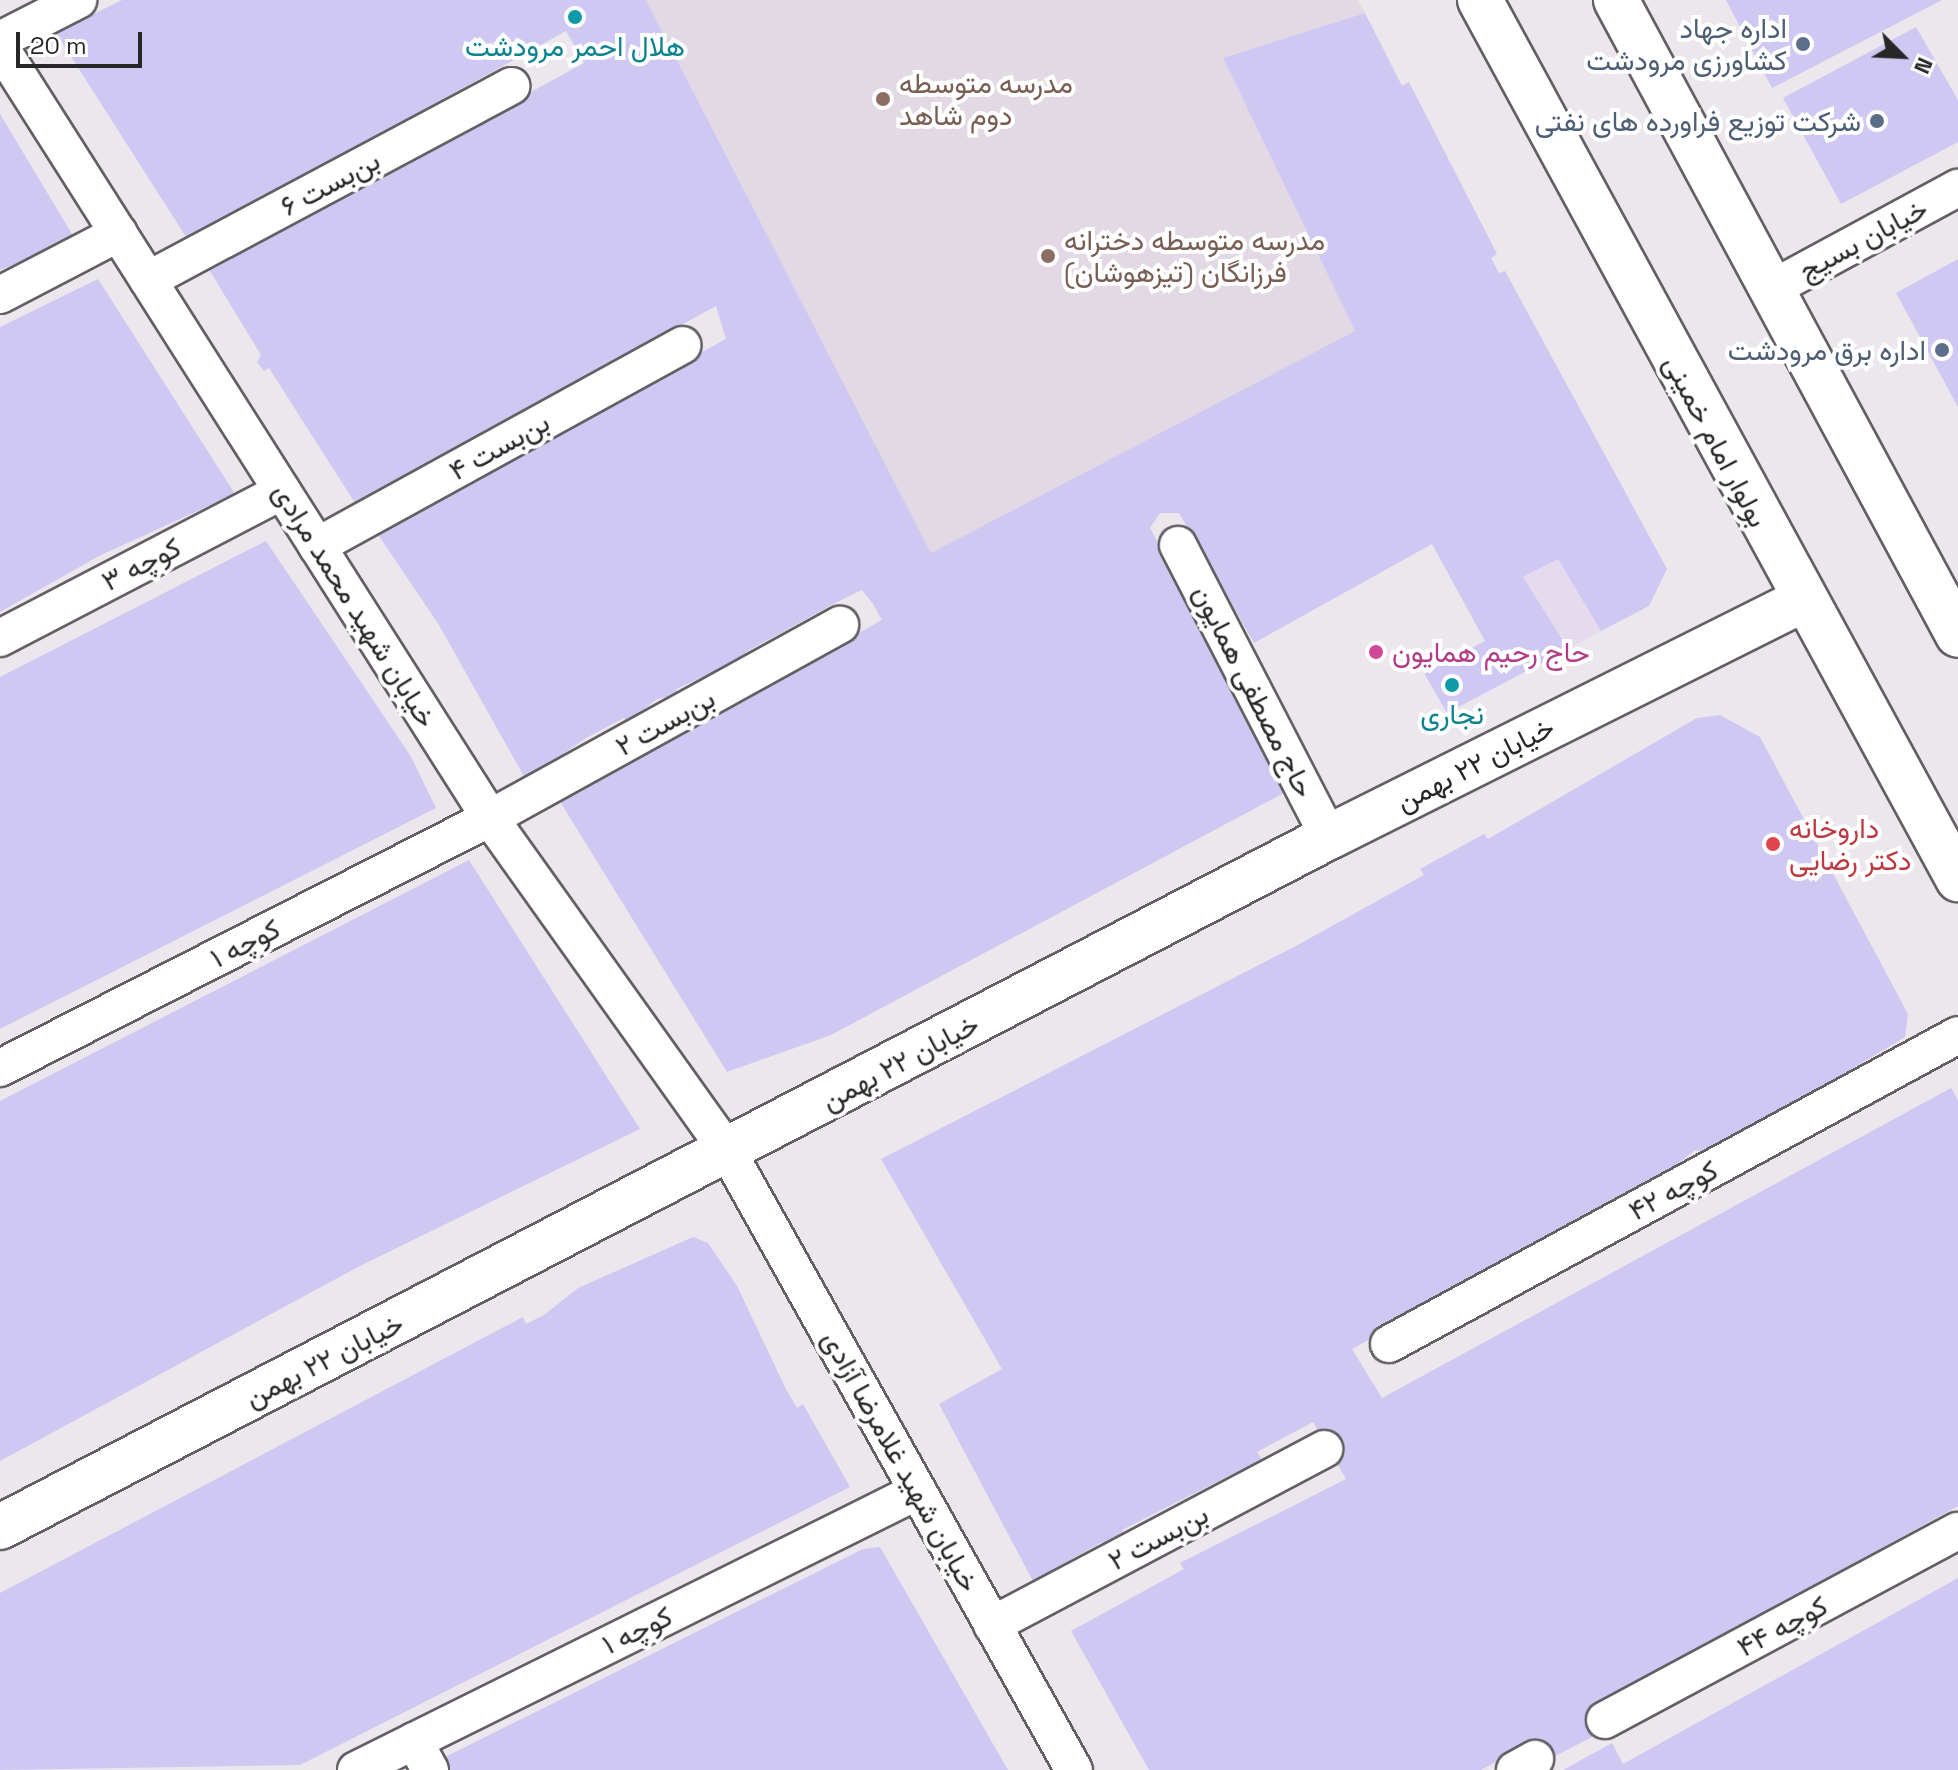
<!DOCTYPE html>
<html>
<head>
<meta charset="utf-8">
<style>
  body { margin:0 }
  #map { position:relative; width:1958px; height:1770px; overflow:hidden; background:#ebe7ec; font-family:"Space Grotesk",Vazirmatn,sans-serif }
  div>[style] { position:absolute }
  .commercial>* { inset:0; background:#e5daee }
  .built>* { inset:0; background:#e2d9e4 }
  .building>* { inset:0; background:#cfc8f2 }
  .roads { filter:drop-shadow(2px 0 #635f63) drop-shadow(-2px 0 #635f63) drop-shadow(0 2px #635f63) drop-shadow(0 -2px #635f63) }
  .minor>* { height:36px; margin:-18px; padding:0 18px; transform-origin:18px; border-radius:18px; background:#fff }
  .tertiary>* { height:44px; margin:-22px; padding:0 22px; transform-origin:22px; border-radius:22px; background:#fff }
  .secondary>* { height:44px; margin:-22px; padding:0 22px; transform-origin:22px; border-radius:22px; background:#fff }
  .dots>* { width:22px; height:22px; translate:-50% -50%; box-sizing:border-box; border:4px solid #fff; border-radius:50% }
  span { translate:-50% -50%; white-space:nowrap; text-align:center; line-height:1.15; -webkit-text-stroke:8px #fff; paint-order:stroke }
  .service-label { font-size:28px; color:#4e5e75 }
  .right { translate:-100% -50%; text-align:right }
  .culture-label { font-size:28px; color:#0d838f }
  .education-label { font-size:28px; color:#785e54 }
  .left { translate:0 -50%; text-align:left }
  .street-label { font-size:28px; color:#282728 }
  .hotel-label { font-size:28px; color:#b23c85 }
  .health-label { font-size:28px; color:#be3a42 }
  .north { position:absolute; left:1862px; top:16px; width:80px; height:80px; -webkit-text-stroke:6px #fff; paint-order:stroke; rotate:114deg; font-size:22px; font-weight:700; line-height:32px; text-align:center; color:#282728 }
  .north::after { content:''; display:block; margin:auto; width:28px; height:36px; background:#282728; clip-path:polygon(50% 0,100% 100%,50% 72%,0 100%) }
  .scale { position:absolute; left:16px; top:32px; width:126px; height:36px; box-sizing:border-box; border:4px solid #282728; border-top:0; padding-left:10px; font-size:24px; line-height:28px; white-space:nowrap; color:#282728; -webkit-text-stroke:6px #fff; paint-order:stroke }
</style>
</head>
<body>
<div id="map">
  <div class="commercial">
    <i style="clip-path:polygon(1558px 559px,1601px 631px,1568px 649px,1523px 577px)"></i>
  </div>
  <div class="built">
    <i style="clip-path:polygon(646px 0,1358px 0,1365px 13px,1223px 58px,1355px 331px,931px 553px)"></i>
  </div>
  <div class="building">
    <i style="clip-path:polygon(122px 0,646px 0,931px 553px,1355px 331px,1223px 58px,1365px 13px,1402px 86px,1409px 82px,1497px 254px,1491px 258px,1499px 273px,1505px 271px,1667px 569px,1649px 606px,1601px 631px,1558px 559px,1523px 577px,1568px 649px,1447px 713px,1424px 673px,1485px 641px,1432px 544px,1254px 643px,1179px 513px,1160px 513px,1150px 528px,1288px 785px,1282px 794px,831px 1035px,727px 1072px,559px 800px,882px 620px,873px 604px,862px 590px,837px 602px,746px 652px,748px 657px,676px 689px,679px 695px,657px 699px,627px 723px,624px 718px,586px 738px,526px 780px,439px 625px,375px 530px,726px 339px,716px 306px,355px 503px,269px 368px,264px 371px,257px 362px,261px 355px,208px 268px,584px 63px,566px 31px,188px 240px,56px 33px)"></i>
    <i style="clip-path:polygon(1726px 0,1942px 0,1772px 88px)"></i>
    <i style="clip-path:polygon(1916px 27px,1958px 100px,1958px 142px,1841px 204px,1783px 98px)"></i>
    <i style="clip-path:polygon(0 114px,75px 239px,0 270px)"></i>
    <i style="clip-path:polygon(1958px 259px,1958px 407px,1896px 293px)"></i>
    <i style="clip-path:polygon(98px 279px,235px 494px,99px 556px,0 612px,0 327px)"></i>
    <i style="clip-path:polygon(266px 541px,410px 755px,436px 808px,0 1029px,0 677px)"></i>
    <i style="clip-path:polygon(1720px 715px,1760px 737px,1908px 1014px,1905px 1037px,1712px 1153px,1695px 1150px,1651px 1186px,1631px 1189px,1457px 1284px,1460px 1289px,1352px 1349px,1382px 1398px,1951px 1088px,1958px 1100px,1958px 1506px,1647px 1677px,1603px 1731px,1548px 1760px,1534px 1740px,1481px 1770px,1149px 1770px,1071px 1631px,1184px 1569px,1180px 1563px,1346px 1479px,1313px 1422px,1257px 1452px,1262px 1459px,1122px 1530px,1126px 1536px,1106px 1549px,1102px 1542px,1033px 1581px,939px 1404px,1002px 1369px,881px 1159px,1294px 947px,1424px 875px,1420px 869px,1484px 834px,1488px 839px,1697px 718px)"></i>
    <i style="clip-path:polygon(469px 860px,640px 1129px,358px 1267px,0 1461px,0 1101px)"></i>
    <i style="clip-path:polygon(693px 1237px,708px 1243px,737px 1286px,786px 1389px,797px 1408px,803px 1404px,850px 1487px,300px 1765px,0 1770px,0 1593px,523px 1317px,526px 1324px,544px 1315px,578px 1288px)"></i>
    <i style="clip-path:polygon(880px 1547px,1008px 1770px,434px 1770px,431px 1764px,863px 1549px)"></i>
    <i style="clip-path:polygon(1958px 1578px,1958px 1770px,1563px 1770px,1612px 1743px,1623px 1764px)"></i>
  </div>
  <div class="roads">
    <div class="minor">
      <i style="left:0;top:40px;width:88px;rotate:-27.1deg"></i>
      <i style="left:0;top:47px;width:914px;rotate:57.56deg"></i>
      <i style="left:490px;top:818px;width:410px;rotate:54.5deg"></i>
      <i style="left:728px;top:1152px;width:708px;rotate:60.76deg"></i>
      <i style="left:148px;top:280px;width:412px;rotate:-28.1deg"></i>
      <i style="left:1769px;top:290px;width:215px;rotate:-28.4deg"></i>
      <i style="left:0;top:295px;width:134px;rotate:-27.5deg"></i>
      <i style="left:1178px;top:545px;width:329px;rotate:62.7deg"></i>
      <i style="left:317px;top:546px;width:417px;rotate:-28.8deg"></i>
      <i style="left:0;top:638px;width:318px;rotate:-27.5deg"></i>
      <i style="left:0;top:1068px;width:550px;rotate:-27.03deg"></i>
      <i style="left:490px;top:818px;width:400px;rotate:-28.9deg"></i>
      <i style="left:1389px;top:1344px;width:647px;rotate:-28.5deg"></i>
      <i style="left:992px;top:1625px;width:376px;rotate:-27.9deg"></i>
      <i style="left:1605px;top:1720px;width:400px;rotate:-28.2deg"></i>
      <i style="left:414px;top:1741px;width:33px;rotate:61deg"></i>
      <i style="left:356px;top:1770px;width:627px;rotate:-26.4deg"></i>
      <i style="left:1515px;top:1770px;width:23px;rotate:-29deg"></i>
    </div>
    <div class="tertiary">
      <i style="left:0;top:1527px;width:1497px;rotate:-27.44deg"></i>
      <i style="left:1329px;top:837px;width:528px;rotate:-26.57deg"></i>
    </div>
    <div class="secondary">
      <i style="left:1480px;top:0;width:1001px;rotate:61.46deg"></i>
      <i style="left:1616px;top:0;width:721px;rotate:61.69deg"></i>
    </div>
  </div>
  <div class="dots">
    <i style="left:575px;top:17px;background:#0f9aa8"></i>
    <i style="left:1803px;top:44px;background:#5c6f8a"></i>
    <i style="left:883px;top:99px;background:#8d6e63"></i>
    <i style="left:1877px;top:121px;background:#5c6f8a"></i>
    <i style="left:1048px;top:256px;background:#8d6e63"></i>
    <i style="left:1942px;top:350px;background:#5c6f8a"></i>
    <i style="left:1376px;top:652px;background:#d1479c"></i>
    <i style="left:1452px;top:685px;background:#0f9aa8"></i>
    <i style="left:1773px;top:844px;background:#e0444e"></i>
  </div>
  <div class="service-label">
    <span class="right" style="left:1787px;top:44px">اداره جهاد<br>کشاورزی مرودشت</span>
    <span class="right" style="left:1861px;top:121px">شرکت توزیع فراورده های نفتی</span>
    <span class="right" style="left:1926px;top:350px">اداره برق مرودشت</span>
  </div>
  <div class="culture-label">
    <span style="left:575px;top:46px">هلال احمر مرودشت</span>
    <span style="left:1452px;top:714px">نجاری</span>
  </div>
  <div class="education-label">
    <span class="left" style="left:899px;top:99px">مدرسه متوسطه<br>دوم شاهد</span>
    <span class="left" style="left:1064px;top:256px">مدرسه متوسطه دخترانه<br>فرزانگان (تیزهوشان)</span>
  </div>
  <div class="street-label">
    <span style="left:330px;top:183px;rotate:-28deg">بن‌بست ۶</span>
    <span style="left:1863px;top:239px;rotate:-28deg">خیابان بسیج</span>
    <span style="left:1716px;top:441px;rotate:62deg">بولوار امام خمینی</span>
    <span style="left:499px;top:446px;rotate:-29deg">بن‌بست ۴</span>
    <span style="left:141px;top:564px;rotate:-27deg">کوچه ۳</span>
    <span style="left:355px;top:605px;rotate:58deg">خیابان شهید محمد مرادی</span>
    <span style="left:1254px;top:691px;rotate:63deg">حاج مصطفی همایون</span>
    <span style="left:665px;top:722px;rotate:-29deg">بن‌بست ۲</span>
    <span style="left:1475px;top:764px;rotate:-27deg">خیابان ۲۲ بهمن</span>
    <span style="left:245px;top:943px;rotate:-27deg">کوچه ۱</span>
    <span style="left:900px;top:1062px;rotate:-28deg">خیابان ۲۲ بهمن</span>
    <span style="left:1673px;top:1190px;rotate:-28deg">کوچه ۴۲</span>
    <span style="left:324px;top:1360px;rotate:-27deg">خیابان ۲۲ بهمن</span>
    <span style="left:901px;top:1461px;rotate:61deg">خیابان شهید غلامرضا آزادی</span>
    <span style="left:1158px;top:1537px;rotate:-28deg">بن‌بست ۲</span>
    <span style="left:1782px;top:1626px;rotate:-28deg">کوچه ۴۴</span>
    <span style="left:637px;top:1630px;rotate:-26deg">کوچه ۱</span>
  </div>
  <div class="hotel-label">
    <span class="left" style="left:1392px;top:652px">حاج رحیم همایون</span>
  </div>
  <div class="health-label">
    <span class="left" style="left:1789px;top:844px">داروخانه<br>دکتر رضایی</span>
  </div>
  <div class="north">N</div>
  <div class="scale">20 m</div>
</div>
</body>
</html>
